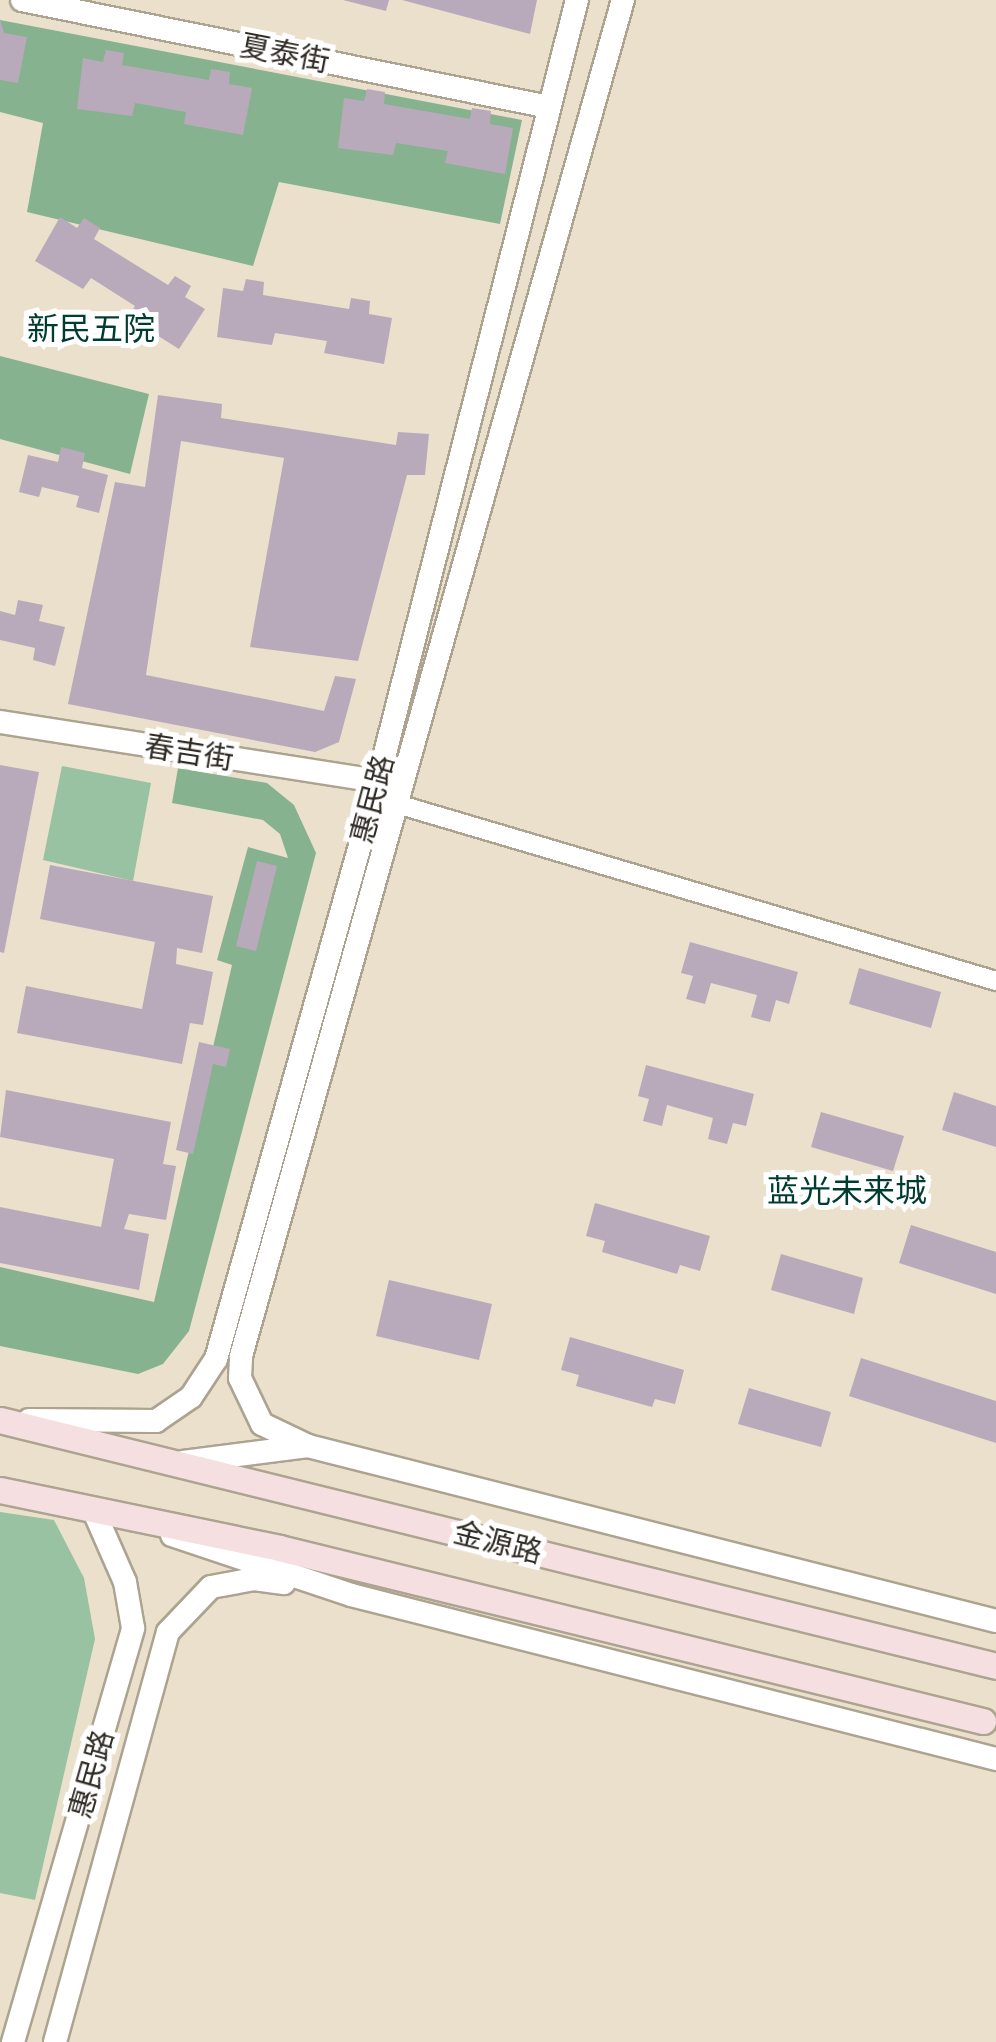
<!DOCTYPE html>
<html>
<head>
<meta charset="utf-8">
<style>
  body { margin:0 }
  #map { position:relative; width:996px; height:2042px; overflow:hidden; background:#eae0cc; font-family:"IBM Plex Serif","Noto Sans SC",serif }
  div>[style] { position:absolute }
  .green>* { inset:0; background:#98c2a1 }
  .forest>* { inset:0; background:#87b290 }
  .building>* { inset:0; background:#b8aaba }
  .roads { filter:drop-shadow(2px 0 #aca390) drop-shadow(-2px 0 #aca390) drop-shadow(0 2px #aca390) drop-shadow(0 -2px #aca390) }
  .minor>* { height:18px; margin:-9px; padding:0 9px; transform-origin:9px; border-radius:9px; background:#fff }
  .tertiary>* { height:22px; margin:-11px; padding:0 11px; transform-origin:11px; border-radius:11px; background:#fff }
  .secondary>* { height:25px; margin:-12.5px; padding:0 12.5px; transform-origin:12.5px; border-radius:12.5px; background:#f6dfe1 }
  span { translate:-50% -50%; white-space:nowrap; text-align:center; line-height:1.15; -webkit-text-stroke:10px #fff; paint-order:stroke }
  .street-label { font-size:30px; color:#302c25 }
  .neighbourhood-label { font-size:32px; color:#003c30 }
</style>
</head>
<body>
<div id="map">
  <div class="green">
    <i style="clip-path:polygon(62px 766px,151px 783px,133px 881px,43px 860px)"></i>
    <i style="clip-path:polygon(0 1512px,54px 1520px,84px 1578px,95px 1639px,35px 1900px,0 1893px)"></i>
  </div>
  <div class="forest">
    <i style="clip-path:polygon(0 20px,522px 120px,500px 224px,279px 182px,253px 266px,27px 212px,43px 123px,0 112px)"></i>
    <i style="clip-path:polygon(0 356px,149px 394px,130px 474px,0 439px)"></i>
    <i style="clip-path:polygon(178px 768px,267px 783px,294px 805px,316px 853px,189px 1331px,163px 1364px,138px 1374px,0 1346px,0 1267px,154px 1302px,232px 965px,217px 960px,248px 847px,288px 858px,280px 834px,263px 820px,172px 803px)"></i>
  </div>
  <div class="building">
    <i style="clip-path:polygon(343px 0,389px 0,386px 11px)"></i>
    <i style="clip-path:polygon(402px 0,537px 0,530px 34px)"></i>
    <i style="clip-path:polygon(0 19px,4px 33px,27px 37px,18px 83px,0 80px)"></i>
    <i style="clip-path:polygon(106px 50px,124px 53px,122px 65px,209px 80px,211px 69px,230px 72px,229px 84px,252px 88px,243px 135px,184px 124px,186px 112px,135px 103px,132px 116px,77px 109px,83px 58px,103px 62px)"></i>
    <i style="clip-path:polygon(367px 89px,385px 92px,384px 104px,470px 119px,472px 108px,491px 111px,490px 124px,513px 128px,505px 174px,445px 163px,448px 151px,396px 143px,393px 155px,338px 148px,344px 98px,364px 101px)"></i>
    <i style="clip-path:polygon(60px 217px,77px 228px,84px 218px,100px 228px,94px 239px,168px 285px,175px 276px,191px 286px,185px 297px,205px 309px,179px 349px,128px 317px,135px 306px,91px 278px,83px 289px,35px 261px)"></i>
    <i style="clip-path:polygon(246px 279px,264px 282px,263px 295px,349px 309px,351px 298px,370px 301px,369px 314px,392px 318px,384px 364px,324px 353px,327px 341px,275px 333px,272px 345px,217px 337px,223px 288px,243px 291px)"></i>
    <i style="clip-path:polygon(158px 395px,222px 404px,221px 418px,396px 445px,398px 432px,429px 434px,425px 475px,407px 475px,358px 661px,250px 647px,284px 458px,181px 441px,146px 675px,324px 711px,335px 676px,356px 679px,339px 742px,315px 752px,68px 704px,115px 482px,145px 487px)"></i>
    <i style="clip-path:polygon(61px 447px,85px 453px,82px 468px,108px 475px,99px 513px,76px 507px,79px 496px,42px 487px,39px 497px,19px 492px,28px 455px,58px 462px)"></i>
    <i style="clip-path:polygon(18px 600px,43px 605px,39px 621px,65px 627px,55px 666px,33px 660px,35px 648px,0 640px,0 611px,15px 615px)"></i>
    <i style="clip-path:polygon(0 765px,39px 772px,4px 953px,0 952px)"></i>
    <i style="clip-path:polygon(257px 861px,277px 866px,256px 951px,236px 946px)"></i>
    <i style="clip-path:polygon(50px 865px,213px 896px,202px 953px,177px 948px,176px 964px,213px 972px,203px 1025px,190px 1023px,182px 1064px,17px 1033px,26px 986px,142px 1009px,155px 942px,40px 919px)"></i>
    <i style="clip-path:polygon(690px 942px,798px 972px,789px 1004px,776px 1000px,770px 1022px,751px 1017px,757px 995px,711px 983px,705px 1004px,686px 999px,693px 976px,681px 973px)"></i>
    <i style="clip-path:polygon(859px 968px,941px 992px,931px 1028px,849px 1004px)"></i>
    <i style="clip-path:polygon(199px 1042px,230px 1049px,226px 1067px,213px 1064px,193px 1154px,176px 1150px)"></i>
    <i style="clip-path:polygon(646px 1065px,754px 1094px,746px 1126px,733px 1123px,727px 1144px,708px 1139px,713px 1118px,667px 1105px,662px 1126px,643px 1121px,649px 1099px,638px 1096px)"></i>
    <i style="clip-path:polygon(6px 1090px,171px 1122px,163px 1164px,176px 1166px,166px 1220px,129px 1214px,124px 1229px,149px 1234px,139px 1290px,0 1263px,0 1207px,101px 1227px,114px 1159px,0 1137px)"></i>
    <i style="clip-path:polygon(954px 1092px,996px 1106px,996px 1147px,942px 1130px)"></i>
    <i style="clip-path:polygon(821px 1112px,904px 1136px,893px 1171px,811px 1147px)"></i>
    <i style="clip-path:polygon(595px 1203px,710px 1236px,700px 1271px,680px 1265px,677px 1274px,602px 1252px,605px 1241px,586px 1236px)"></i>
    <i style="clip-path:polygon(911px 1225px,996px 1252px,996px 1294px,899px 1263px)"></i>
    <i style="clip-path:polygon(781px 1254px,863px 1278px,854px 1314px,771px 1290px)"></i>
    <i style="clip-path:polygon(389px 1280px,492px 1304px,479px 1360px,376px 1336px)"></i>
    <i style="clip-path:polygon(570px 1337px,684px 1370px,675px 1404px,655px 1399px,652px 1407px,576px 1386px,579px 1375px,561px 1370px)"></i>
    <i style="clip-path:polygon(861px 1358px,996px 1401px,996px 1443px,849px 1396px)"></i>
    <i style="clip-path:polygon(749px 1388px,831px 1412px,821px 1447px,738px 1424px)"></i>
  </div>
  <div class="roads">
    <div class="minor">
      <i style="left:397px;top:804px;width:625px;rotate:16.46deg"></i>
    </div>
    <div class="tertiary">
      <i style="left:22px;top:0;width:538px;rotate:11.48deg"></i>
      <i style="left:0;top:722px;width:383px;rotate:8.9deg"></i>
      <i style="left:29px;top:1420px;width:127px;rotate:0.5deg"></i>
      <i style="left:156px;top:1421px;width:42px;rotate:-34.4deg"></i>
      <i style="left:191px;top:1397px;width:45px;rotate:-56.7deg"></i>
      <i style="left:216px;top:1359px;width:600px;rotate:-74.34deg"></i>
      <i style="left:378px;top:781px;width:806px;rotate:-75.71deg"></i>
      <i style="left:308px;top:1446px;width:51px;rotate:-154.4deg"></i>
      <i style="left:262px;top:1424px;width:51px;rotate:-115.6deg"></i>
      <i style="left:240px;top:1378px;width:22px;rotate:-87deg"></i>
      <i style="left:241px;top:1356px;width:1409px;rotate:-74.27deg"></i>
      <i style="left:183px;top:1462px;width:126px;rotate:-7.3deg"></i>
      <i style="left:308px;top:1446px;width:710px;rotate:14.27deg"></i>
      <i style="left:172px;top:1535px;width:189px;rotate:18.5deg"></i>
      <i style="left:351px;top:1595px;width:666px;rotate:14.27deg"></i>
      <i style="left:13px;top:2042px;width:431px;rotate:-73.8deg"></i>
      <i style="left:133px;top:1628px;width:47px;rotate:-99.9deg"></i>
      <i style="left:125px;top:1582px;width:80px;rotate:-113.7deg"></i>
      <i style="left:55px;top:2042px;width:425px;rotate:-74.6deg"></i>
      <i style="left:168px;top:1632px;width:62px;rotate:-46.3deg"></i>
      <i style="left:211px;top:1587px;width:44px;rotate:-10.5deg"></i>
      <i style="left:254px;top:1579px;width:30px;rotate:8deg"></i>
    </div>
    <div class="secondary">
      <i style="left:0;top:1420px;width:1026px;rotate:13.87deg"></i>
      <i style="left:0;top:1490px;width:285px;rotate:11.7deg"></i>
      <i style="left:279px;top:1548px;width:725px;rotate:13.81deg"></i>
    </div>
  </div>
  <div class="street-label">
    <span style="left:285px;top:53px;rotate:11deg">夏泰街</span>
    <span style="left:189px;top:752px;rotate:9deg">春吉街</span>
    <span style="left:372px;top:799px;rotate:-75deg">惠民路</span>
    <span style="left:498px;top:1542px;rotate:14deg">金源路</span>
    <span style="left:91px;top:1774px;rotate:-74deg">惠民路</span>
  </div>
  <div class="neighbourhood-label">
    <span style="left:91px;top:328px">新民五院</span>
    <span style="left:847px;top:1190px">蓝光未来城</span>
  </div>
</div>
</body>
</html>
